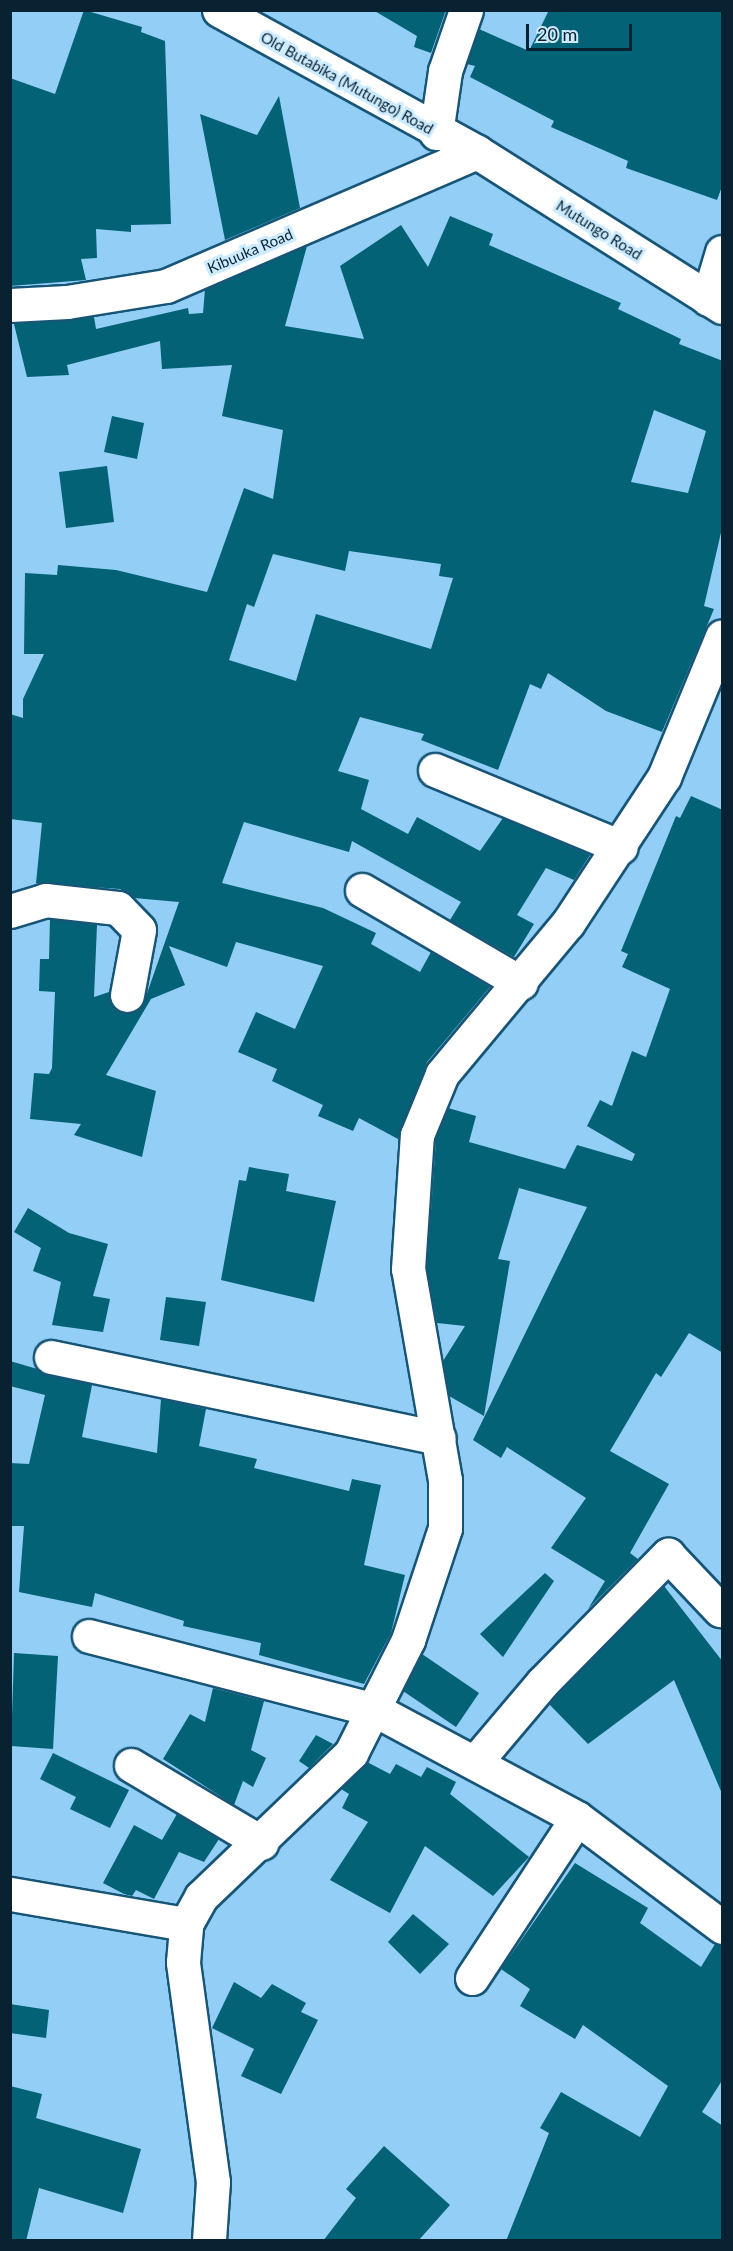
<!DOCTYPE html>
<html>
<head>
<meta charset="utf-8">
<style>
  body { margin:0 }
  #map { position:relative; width:733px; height:2251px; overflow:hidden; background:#92cef6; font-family:Lato,sans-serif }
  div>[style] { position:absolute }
  .building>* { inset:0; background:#036276 }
  .roads { filter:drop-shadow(2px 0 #175577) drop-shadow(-2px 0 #175577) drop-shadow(0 2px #175577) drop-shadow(0 -2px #175577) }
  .minor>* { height:33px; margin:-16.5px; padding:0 16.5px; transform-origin:16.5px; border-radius:16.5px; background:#fff }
  .major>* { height:33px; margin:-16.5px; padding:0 16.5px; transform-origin:16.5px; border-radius:16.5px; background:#fff }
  span { translate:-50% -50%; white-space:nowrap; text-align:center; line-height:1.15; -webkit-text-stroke:6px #cdebff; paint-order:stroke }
  .street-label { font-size:15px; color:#092231 }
  .frame { position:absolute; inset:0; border:12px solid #092231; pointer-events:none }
  .scale { position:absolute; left:526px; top:24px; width:106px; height:27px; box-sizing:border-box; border:3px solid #092231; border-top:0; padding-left:8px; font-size:18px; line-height:21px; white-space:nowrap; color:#092231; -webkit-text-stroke:4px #cdebff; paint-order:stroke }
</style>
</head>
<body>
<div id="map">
  <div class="building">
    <i style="clip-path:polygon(84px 10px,142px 27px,141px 32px,165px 41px,171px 224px,131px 225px,131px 232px,96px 229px,97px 258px,81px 259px,86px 280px,10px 286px,10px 78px,55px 94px)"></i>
    <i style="clip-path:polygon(373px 10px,446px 10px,431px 53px,414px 47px,417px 36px)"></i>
    <i style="clip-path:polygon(549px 10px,723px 10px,723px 184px,717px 200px,626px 168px,628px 161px,551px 127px,554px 121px,470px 77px,475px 66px,467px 64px,479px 29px,529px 51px)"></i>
    <i style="clip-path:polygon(279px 96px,300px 208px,225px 240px,200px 114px,257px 135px)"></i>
    <i style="clip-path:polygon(evenodd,450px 216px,493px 234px,489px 245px,621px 303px,618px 309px,681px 339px,679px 344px,723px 361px,723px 524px,704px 606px,714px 609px,662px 732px,606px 711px,548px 673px,541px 689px,530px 684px,498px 770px,421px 740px,424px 734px,360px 717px,338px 771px,369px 780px,361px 809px,408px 834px,417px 817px,480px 851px,503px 818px,590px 855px,574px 880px,546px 868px,517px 915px,534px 924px,514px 957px,450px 920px,461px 902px,352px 841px,349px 852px,244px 822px,222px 883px,323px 908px,376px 933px,371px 944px,420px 972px,431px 952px,490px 987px,427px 1062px,398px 1139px,359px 1118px,353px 1131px,318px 1116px,323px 1105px,272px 1081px,277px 1069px,238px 1052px,256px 1012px,295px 1029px,323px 966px,236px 942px,227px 967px,169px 946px,185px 985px,151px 999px,106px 1075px,156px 1091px,142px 1157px,74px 1135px,81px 1124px,30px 1119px,34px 1073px,49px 1074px,52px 1068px,55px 992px,39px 991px,40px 959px,49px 959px,50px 919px,97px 925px,94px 997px,109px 992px,114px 1009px,133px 1013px,145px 999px,179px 902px,134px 898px,120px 889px,36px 883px,42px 823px,10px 819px,10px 714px,23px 718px,23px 699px,44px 654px,24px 654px,25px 573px,57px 575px,58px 565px,116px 570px,207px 592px,244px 488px,273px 499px,283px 430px,222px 416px,232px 365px,162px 369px,160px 341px,67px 365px,69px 375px,27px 377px,14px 324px,94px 317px,96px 329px,188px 308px,189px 314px,203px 313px,205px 289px,307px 246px,285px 326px,364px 339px,340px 266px,401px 225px,428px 267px,450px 216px,654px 410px,706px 431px,688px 493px,631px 482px,654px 410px,450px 216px,349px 551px,441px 564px,439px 576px,453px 578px,431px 649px,316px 614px,296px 681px,229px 660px,247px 604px,254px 607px,273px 554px,345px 571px,349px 551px)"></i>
    <i style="clip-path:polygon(112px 416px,144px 423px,137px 459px,104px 452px)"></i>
    <i style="clip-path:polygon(107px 466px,114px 522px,66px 528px,59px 472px)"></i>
    <i style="clip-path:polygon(691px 796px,723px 810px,723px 1353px,689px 1333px,661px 1377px,656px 1373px,610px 1451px,669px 1484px,630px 1553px,638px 1559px,588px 1609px,605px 1581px,551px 1548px,586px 1498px,507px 1447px,501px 1458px,473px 1440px,587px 1207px,519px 1188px,498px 1259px,510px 1261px,484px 1416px,449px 1396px,443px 1361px,465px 1326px,437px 1323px,427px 1268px,436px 1139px,448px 1108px,476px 1116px,469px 1142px,565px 1169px,577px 1145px,632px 1161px,635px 1154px,587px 1126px,600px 1100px,612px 1106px,632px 1051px,646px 1057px,670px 989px,622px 967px,628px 954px,621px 951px,676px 816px,680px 818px)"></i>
    <i style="clip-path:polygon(249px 1167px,289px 1174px,286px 1191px,336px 1201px,314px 1302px,221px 1280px,239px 1180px,246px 1181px)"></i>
    <i style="clip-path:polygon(28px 1208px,69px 1233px,108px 1244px,93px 1296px,110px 1299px,103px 1332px,52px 1325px,61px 1282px,33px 1271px,41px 1248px,14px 1232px)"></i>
    <i style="clip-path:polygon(166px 1297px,206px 1302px,199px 1346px,160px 1340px)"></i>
    <i style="clip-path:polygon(10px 1361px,92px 1385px,82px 1437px,157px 1453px,161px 1399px,206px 1409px,199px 1446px,257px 1459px,254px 1468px,349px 1491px,352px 1479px,381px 1485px,364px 1565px,405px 1575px,391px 1633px,364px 1684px,259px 1655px,261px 1643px,183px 1626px,184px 1621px,95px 1593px,92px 1607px,19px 1592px,24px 1526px,10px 1526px,10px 1463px,29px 1464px,45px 1395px,10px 1386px)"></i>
    <i style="clip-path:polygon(545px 1573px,554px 1581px,503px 1657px,480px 1634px)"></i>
    <i style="clip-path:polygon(664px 1586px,723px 1662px,723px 1796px,674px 1680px,588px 1744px,549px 1704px)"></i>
    <i style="clip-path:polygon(14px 1653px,58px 1656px,53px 1749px,11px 1746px)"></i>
    <i style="clip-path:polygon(422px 1654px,479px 1693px,456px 1727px,403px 1691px)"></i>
    <i style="clip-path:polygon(213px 1688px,264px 1701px,251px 1750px,266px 1758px,253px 1787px,243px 1781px,234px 1805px,163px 1759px,190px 1714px,205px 1722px)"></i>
    <i style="clip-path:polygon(316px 1735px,333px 1744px,309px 1768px,299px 1761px)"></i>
    <i style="clip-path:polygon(53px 1753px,129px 1790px,110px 1828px,70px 1809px,76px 1797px,40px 1779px)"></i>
    <i style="clip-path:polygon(367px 1762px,390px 1774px,396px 1764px,421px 1777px,427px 1767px,456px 1782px,450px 1794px,529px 1857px,493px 1896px,425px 1846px,390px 1913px,330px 1880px,368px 1822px,342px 1808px,349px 1794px,341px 1789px)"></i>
    <i style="clip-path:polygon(177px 1814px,219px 1839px,204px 1862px,179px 1852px,154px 1899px,136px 1890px,132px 1896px,124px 1894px,103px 1883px,134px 1825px,162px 1840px)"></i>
    <i style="clip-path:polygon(575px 1863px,648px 1908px,640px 1923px,701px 1967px,715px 1944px,723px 1945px,723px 2079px,702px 2112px,723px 2126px,723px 2241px,506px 2241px,549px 2133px,540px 2128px,561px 2092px,640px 2137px,668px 2086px,583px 2025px,575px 2039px,520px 2006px,530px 1989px,501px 1969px)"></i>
    <i style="clip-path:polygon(413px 1914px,449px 1944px,420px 1974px,388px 1942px)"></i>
    <i style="clip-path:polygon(234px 1982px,261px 1998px,272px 1984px,306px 2003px,301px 2012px,318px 2020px,281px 2094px,241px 2076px,254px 2049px,212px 2028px)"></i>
    <i style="clip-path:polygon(10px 2004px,49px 2010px,46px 2038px,10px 2033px)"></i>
    <i style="clip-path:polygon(10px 2086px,42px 2094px,36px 2118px,141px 2149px,123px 2213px,39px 2188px,26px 2241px,10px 2241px)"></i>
    <i style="clip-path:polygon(384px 2146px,450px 2205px,418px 2241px,323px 2241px,356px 2198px,346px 2189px)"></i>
  </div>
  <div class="roads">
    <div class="minor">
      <i style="left:436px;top:133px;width:63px;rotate:-81.7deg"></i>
      <i style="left:445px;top:71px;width:65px;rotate:-71deg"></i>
      <i style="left:708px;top:299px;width:49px;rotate:-73.4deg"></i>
      <i style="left:10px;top:305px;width:57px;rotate:-3deg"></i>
      <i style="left:67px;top:302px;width:100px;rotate:-9.2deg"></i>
      <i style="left:166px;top:286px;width:339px;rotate:-23.3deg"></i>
      <i style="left:435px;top:770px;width:201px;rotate:22.5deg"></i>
      <i style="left:362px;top:890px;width:184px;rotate:30.3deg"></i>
      <i style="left:10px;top:911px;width:37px;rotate:-17deg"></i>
      <i style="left:45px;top:900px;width:73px;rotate:6.3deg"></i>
      <i style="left:118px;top:908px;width:30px;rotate:46deg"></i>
      <i style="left:139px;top:930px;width:66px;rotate:100.5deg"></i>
      <i style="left:51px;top:1357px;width:396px;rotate:11.8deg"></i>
      <i style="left:89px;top:1636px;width:295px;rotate:14.5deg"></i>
      <i style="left:375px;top:1710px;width:229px;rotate:28.1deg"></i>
      <i style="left:577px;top:1818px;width:181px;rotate:36.9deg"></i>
      <i style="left:477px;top:1760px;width:101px;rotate:-49.8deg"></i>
      <i style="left:542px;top:1683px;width:180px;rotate:-45.5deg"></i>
      <i style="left:668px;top:1555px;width:76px;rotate:46.6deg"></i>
      <i style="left:131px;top:1765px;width:152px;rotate:30.8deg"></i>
      <i style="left:10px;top:1894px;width:179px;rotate:9.7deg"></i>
      <i style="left:472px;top:1978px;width:191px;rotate:-56.7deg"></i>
      <i style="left:209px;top:2240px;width:58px;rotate:-86.1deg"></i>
      <i style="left:213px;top:2182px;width:222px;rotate:-97.8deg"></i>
      <i style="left:183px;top:1962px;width:38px;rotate:-85deg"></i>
      <i style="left:186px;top:1924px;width:31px;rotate:-61deg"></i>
      <i style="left:201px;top:1897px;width:208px;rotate:-43.8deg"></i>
      <i style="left:351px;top:1753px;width:127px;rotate:-63.2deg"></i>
      <i style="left:408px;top:1640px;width:118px;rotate:-71.7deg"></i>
      <i style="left:445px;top:1528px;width:48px;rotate:-90deg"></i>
      <i style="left:445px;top:1480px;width:214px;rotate:-99.9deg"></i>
      <i style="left:408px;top:1269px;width:134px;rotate:-86.2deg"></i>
      <i style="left:417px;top:1135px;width:66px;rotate:-67.7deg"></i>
      <i style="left:442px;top:1074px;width:197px;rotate:-50.2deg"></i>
      <i style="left:568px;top:923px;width:175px;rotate:-56.7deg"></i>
      <i style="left:664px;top:777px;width:152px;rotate:-67.6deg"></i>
    </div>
    <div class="major">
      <i style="left:219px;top:10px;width:294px;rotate:28.8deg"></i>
      <i style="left:477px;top:152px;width:290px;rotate:32.3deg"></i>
    </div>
  </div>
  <div class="street-label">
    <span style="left:347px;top:83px;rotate:29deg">Old Butabika (Mutungo) Road</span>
    <span style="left:599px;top:230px;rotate:32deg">Mutungo Road</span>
    <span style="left:250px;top:251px;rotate:-23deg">Kibuuka Road</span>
  </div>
  <div class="frame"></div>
  <div class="scale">20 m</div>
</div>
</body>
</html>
